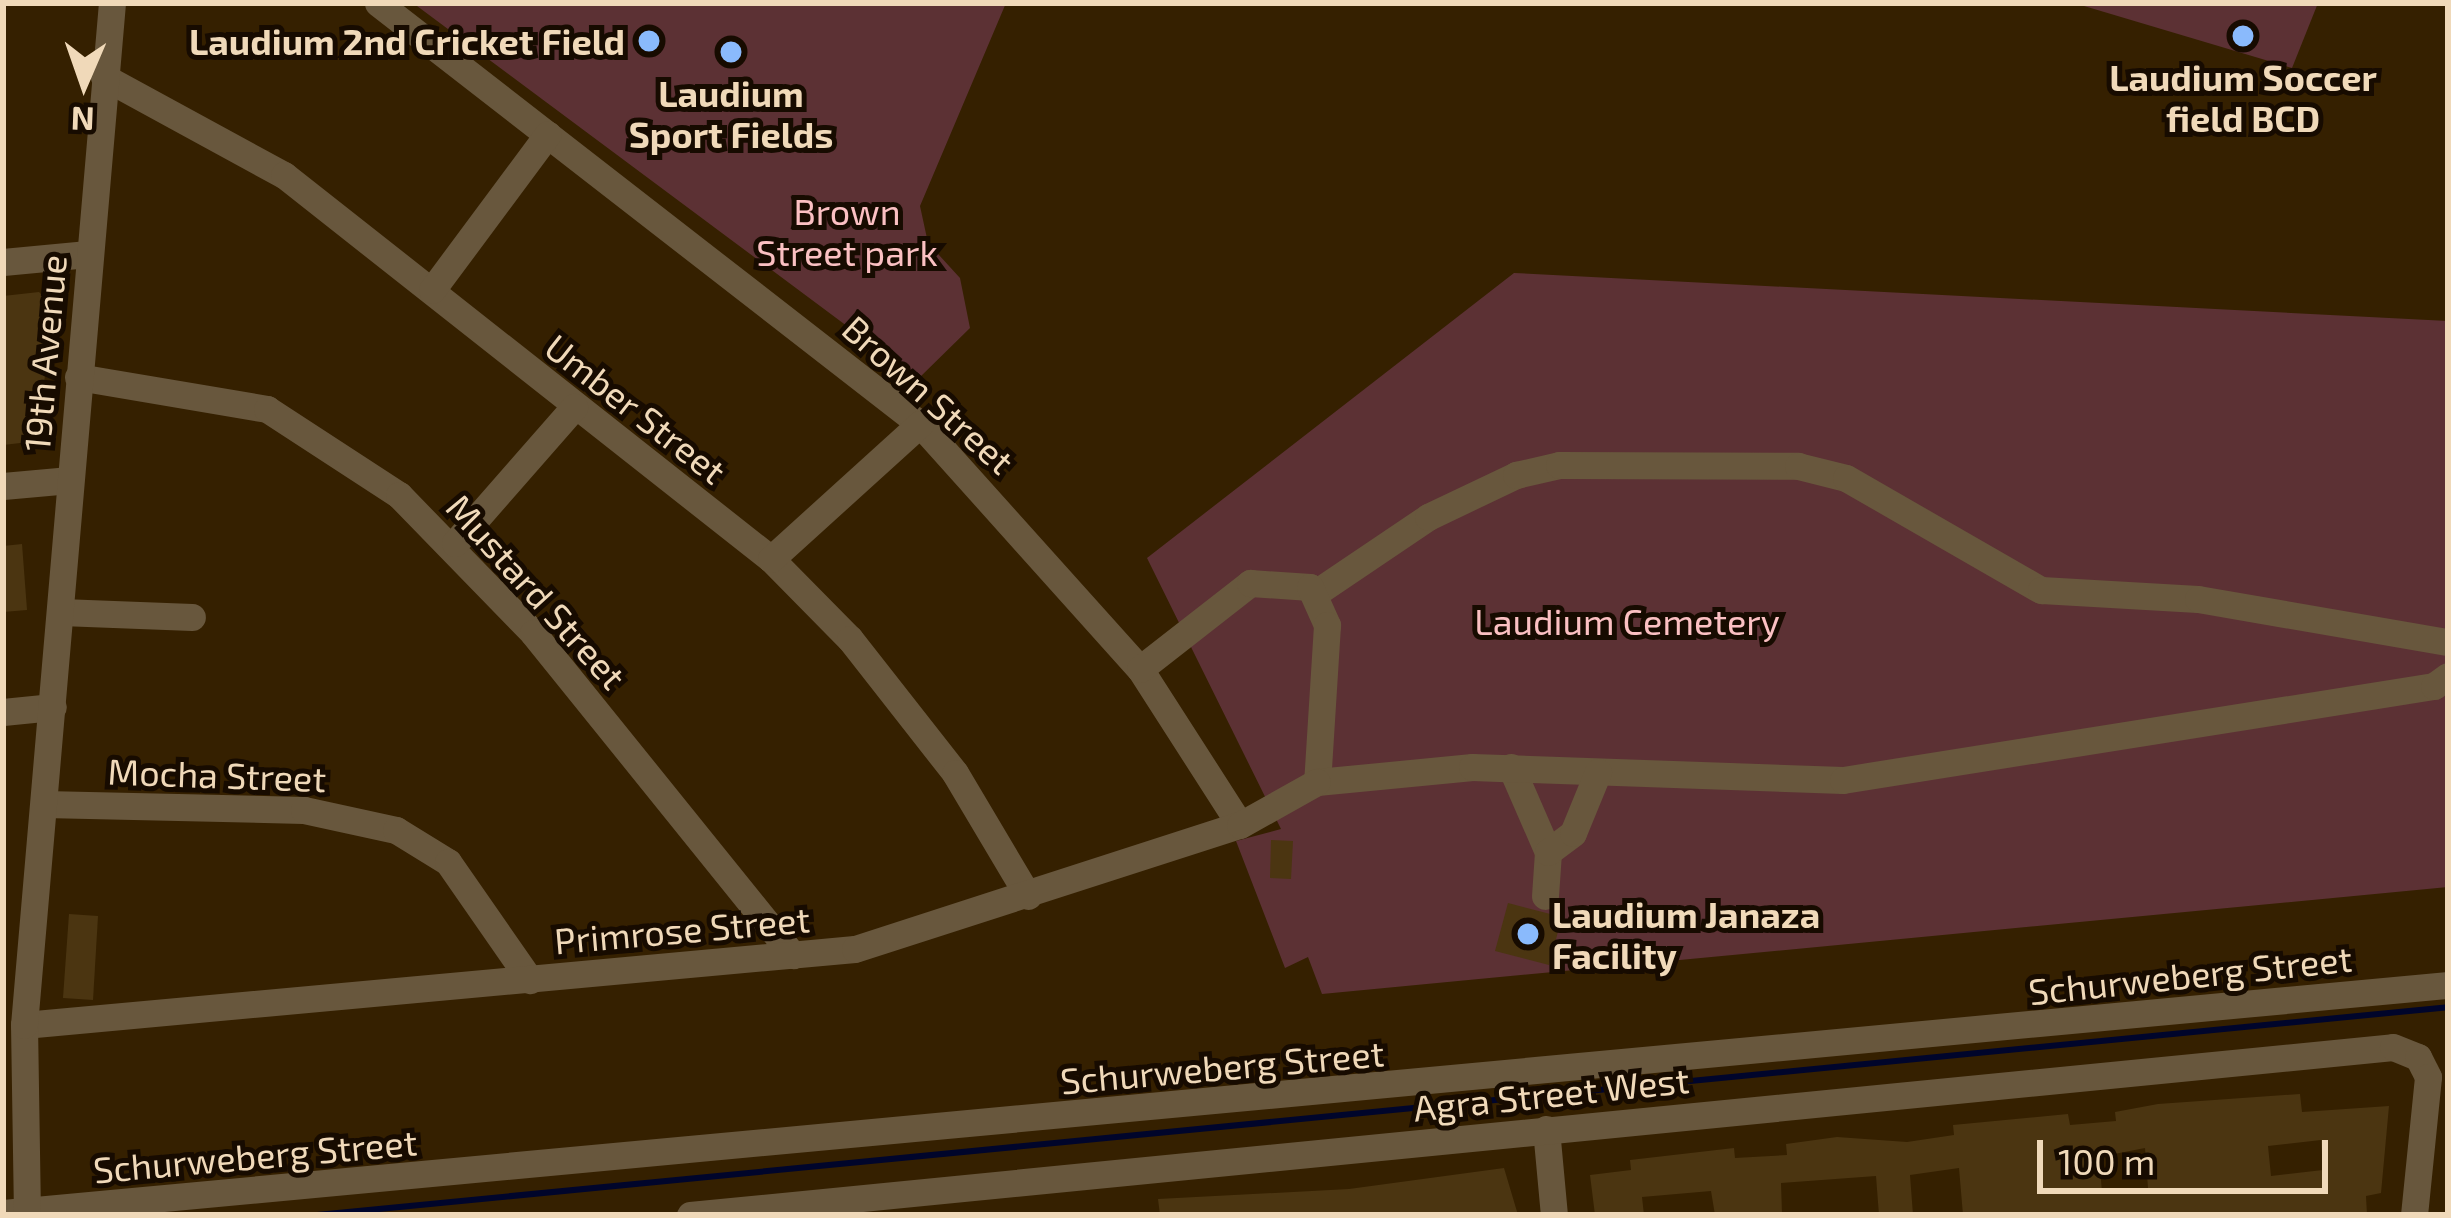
<!DOCTYPE html>
<html>
<head>
<meta charset="utf-8">
<style>
  body { margin:0 }
  #map { position:relative; width:2451px; height:1218px; overflow:hidden; background:#352000; font-family:"Exo 2",sans-serif }
  div>[style] { position:absolute }
  .green>* { inset:0; background:#5c3134 }
  .stream>* { height:6px; margin:-3px; padding:0 3px; transform-origin:3px; border-radius:3px; background:#00052b }
  .building>* { inset:0; background:#4b3511 }
  .minor>* { height:27px; margin:-13.5px; padding:0 13.5px; transform-origin:13.5px; border-radius:13.5px; background:#68573d }
  .dots>* { width:33px; height:33px; translate:-50% -50%; box-sizing:border-box; border:6px solid #170b00; border-radius:50% }
  span { translate:-50% -50%; white-space:nowrap; text-align:center; line-height:1.15; -webkit-text-stroke:10px #170b00; paint-order:stroke }
  .poi-label { font-size:36px; color:#f0d9b9; font-weight:700 }
  .right { translate:-100% -50%; text-align:right }
  .left { translate:0 -50%; text-align:left }
  .park-label { font-size:36px; color:#fbc0c2 }
  .street-label { font-size:36px; color:#f0d9b9 }
  .frame { position:absolute; inset:0; border:6px solid #f0d9b9; pointer-events:none }
  .north { position:absolute; left:24px; top:24px; width:120px; height:120px; -webkit-text-stroke:9px #170b00; paint-order:stroke; rotate:182deg; font-size:33px; font-weight:700; line-height:48px; text-align:center; color:#f0d9b9 }
  .north::after { content:''; display:block; margin:auto; width:42px; height:54px; background:#f0d9b9; clip-path:polygon(50% 0,100% 100%,50% 72%,0 100%) }
  .scale { position:absolute; left:2037px; top:1140px; width:291px; height:54px; box-sizing:border-box; border:6px solid #f0d9b9; border-top:0; padding-left:15px; font-size:36px; line-height:42px; white-space:nowrap; color:#f0d9b9; -webkit-text-stroke:9px #170b00; paint-order:stroke }
</style>
</head>
<body>
<div id="map">
  <div class="green">
    <i style="clip-path:polygon(413px 3px,1006px 3px,920px 206px,928px 243px,960px 278px,970px 328px,918px 379px)"></i>
    <i style="clip-path:polygon(2074px 3px,2318px 3px,2292px 68px)"></i>
    <i style="clip-path:polygon(1514px 273px,2448px 321px,2448px 887px,1322px 994px,1308px 957px,1285px 968px,1236px 841px,1281px 829px,1147px 558px)"></i>
  </div>
  <div class="stream">
    <i style="left:317px;top:1215px;width:2141px;rotate:-5.57deg"></i>
  </div>
  <div class="building">
    <i style="clip-path:polygon(39px 292px,53px 307px,39px 426px,29px 442px,3px 445px,3px 296px)"></i>
    <i style="clip-path:polygon(22px 544px,27px 610px,3px 612px,3px 546px)"></i>
    <i style="clip-path:polygon(1271px 840px,1293px 841px,1291px 879px,1270px 878px)"></i>
    <i style="clip-path:polygon(1508px 903px,1562px 917px,1549px 965px,1495px 951px)"></i>
    <i style="clip-path:polygon(69px 914px,98px 916px,93px 1000px,63px 998px)"></i>
    <i style="clip-path:polygon(evenodd,2300px 1094px,2302px 1112px,2389px 1106px,2381px 1193px,2366px 1196px,2367px 1215px,1963px 1215px,1959px 1168px,1910px 1175px,1913px 1215px,1879px 1215px,1876px 1176px,1781px 1183px,1782px 1214px,1715px 1215px,1711px 1191px,1642px 1197px,1644px 1215px,1595px 1215px,1590px 1175px,1631px 1170px,1630px 1160px,1734px 1148px,1735px 1158px,1787px 1155px,1786px 1144px,1837px 1137px,1907px 1142px,1954px 1135px,1953px 1125px,2068px 1114px,2070px 1125px,2116px 1121px,2115px 1112px,2158px 1104px,2300px 1094px,2321px 1140px,2323px 1170px,2271px 1176px,2268px 1146px,2321px 1140px,2300px 1094px,2145px 1148px,2148px 1188px,2102px 1192px,2099px 1157px,2145px 1148px)"></i>
    <i style="clip-path:polygon(1504px 1168px,1518px 1215px,1160px 1215px,1158px 1199px,1349px 1189px)"></i>
  </div>
  <div class="minor">
    <i style="left:378px;top:3px;width:686px;rotate:37.84deg"></i>
    <i style="left:920px;top:424px;width:329px;rotate:48.1deg"></i>
    <i style="left:1140px;top:669px;width:185px;rotate:57.3deg"></i>
    <i style="left:104px;top:77px;width:205px;rotate:28.6deg"></i>
    <i style="left:284px;top:175px;width:620px;rotate:38.26deg"></i>
    <i style="left:771px;top:559px;width:112px;rotate:45.4deg"></i>
    <i style="left:850px;top:639px;width:170px;rotate:51.9deg"></i>
    <i style="left:955px;top:773px;width:143px;rotate:59.3deg"></i>
    <i style="left:3px;top:262px;width:85px;rotate:-5.4deg"></i>
    <i style="left:432px;top:290px;width:194px;rotate:-53.4deg"></i>
    <i style="left:78px;top:377px;width:192px;rotate:9.6deg"></i>
    <i style="left:267px;top:409px;width:158px;rotate:33.1deg"></i>
    <i style="left:399px;top:495px;width:192px;rotate:45.8deg"></i>
    <i style="left:533px;top:633px;width:414px;rotate:51.1deg"></i>
    <i style="left:3px;top:486px;width:67px;rotate:-5.1deg"></i>
    <i style="left:455px;top:543px;width:181px;rotate:-48.8deg"></i>
    <i style="left:771px;top:559px;width:201px;rotate:-42.2deg"></i>
    <i style="left:1317px;top:592px;width:134px;rotate:-34deg"></i>
    <i style="left:1428px;top:517px;width:98px;rotate:-25.5deg"></i>
    <i style="left:1516px;top:475px;width:44px;rotate:-13.1deg"></i>
    <i style="left:1559px;top:465px;width:239px;rotate:0.2deg"></i>
    <i style="left:1798px;top:466px;width:49px;rotate:14deg"></i>
    <i style="left:1846px;top:478px;width:225px;rotate:29.9deg"></i>
    <i style="left:2041px;top:590px;width:157px;rotate:3.3deg"></i>
    <i style="left:2198px;top:599px;width:254px;rotate:9.8deg"></i>
    <i style="left:61px;top:612px;width:131px;rotate:2.2deg"></i>
    <i style="left:1140px;top:669px;width:140px;rotate:-38deg"></i>
    <i style="left:1250px;top:583px;width:60px;rotate:3.8deg"></i>
    <i style="left:1310px;top:587px;width:42px;rotate:65.9deg"></i>
    <i style="left:1327px;top:625px;width:157px;rotate:93.6deg"></i>
    <i style="left:3px;top:712px;width:50px;rotate:-5.7deg"></i>
    <i style="left:1511px;top:767px;width:93px;rotate:66.5deg"></i>
    <i style="left:1548px;top:852px;width:44px;rotate:93.9deg"></i>
    <i style="left:1317px;top:782px;width:156px;rotate:-5.5deg"></i>
    <i style="left:1472px;top:767px;width:371px;rotate:2deg"></i>
    <i style="left:1843px;top:780px;width:598px;rotate:-9.04deg"></i>
    <i style="left:2434px;top:686px;width:17px;rotate:-36deg"></i>
    <i style="left:44px;top:804px;width:260px;rotate:1.3deg"></i>
    <i style="left:304px;top:810px;width:94px;rotate:12.3deg"></i>
    <i style="left:396px;top:830px;width:61px;rotate:31.6deg"></i>
    <i style="left:448px;top:862px;width:144px;rotate:55.2deg"></i>
    <i style="left:1548px;top:852px;width:31px;rotate:-37deg"></i>
    <i style="left:1573px;top:833px;width:66px;rotate:-67.7deg"></i>
    <i style="left:24px;top:1025px;width:834px;rotate:-5.23deg"></i>
    <i style="left:855px;top:949px;width:404px;rotate:-17.9deg"></i>
    <i style="left:1240px;top:825px;width:88px;rotate:-29.2deg"></i>
    <i style="left:1546px;top:1129px;width:86px;rotate:84.7deg"></i>
    <i style="left:3px;top:1213px;width:2456px;rotate:-5.33deg"></i>
    <i style="left:27px;top:1215px;width:190px;rotate:-90.9deg"></i>
    <i style="left:24px;top:1025px;width:1026px;rotate:-85.08deg"></i>
    <i style="left:690px;top:1215px;width:1711px;rotate:-5.63deg"></i>
    <i style="left:2393px;top:1047px;width:27px;rotate:22deg"></i>
    <i style="left:2418px;top:1057px;width:22px;rotate:63deg"></i>
    <i style="left:2428px;top:1077px;width:139px;rotate:95.8deg"></i>
  </div>
  <div class="dots">
    <i style="left:2243px;top:36px;background:#8abafc"></i>
    <i style="left:649px;top:41px;background:#8abafc"></i>
    <i style="left:731px;top:52px;background:#8abafc"></i>
    <i style="left:1528px;top:934px;background:#8abafc"></i>
  </div>
  <div class="poi-label">
    <span class="right" style="left:625px;top:41px">Laudium 2nd Cricket Field</span>
    <span style="left:2243px;top:97px">Laudium Soccer<br>field BCD</span>
    <span style="left:731px;top:113px">Laudium<br>Sport Fields</span>
    <span class="left" style="left:1552px;top:934px">Laudium Janaza<br>Facility</span>
  </div>
  <div class="park-label">
    <span style="left:847px;top:231px">Brown<br>Street park</span>
    <span style="left:1627px;top:621px">Laudium Cemetery</span>
  </div>
  <div class="street-label">
    <span style="left:44px;top:353px;rotate:-85deg">19th Avenue</span>
    <span style="left:929px;top:394px;rotate:42deg">Brown Street</span>
    <span style="left:636px;top:408px;rotate:38deg">Umber Street</span>
    <span style="left:537px;top:591px;rotate:48deg">Mustard Street</span>
    <span style="left:217px;top:774px;rotate:2deg">Mocha Street</span>
    <span style="left:682px;top:929px;rotate:-5deg">Primrose Street</span>
    <span style="left:2190px;top:974px;rotate:-6deg">Schurweberg Street</span>
    <span style="left:1222px;top:1066px;rotate:-5deg">Schurweberg Street</span>
    <span style="left:1551px;top:1093px;rotate:-6deg">Agra Street West</span>
    <span style="left:255px;top:1155px;rotate:-5deg">Schurweberg Street</span>
  </div>
  <div class="frame"></div>
  <div class="north">N</div>
  <div class="scale">100 m</div>
</div>
</body>
</html>
